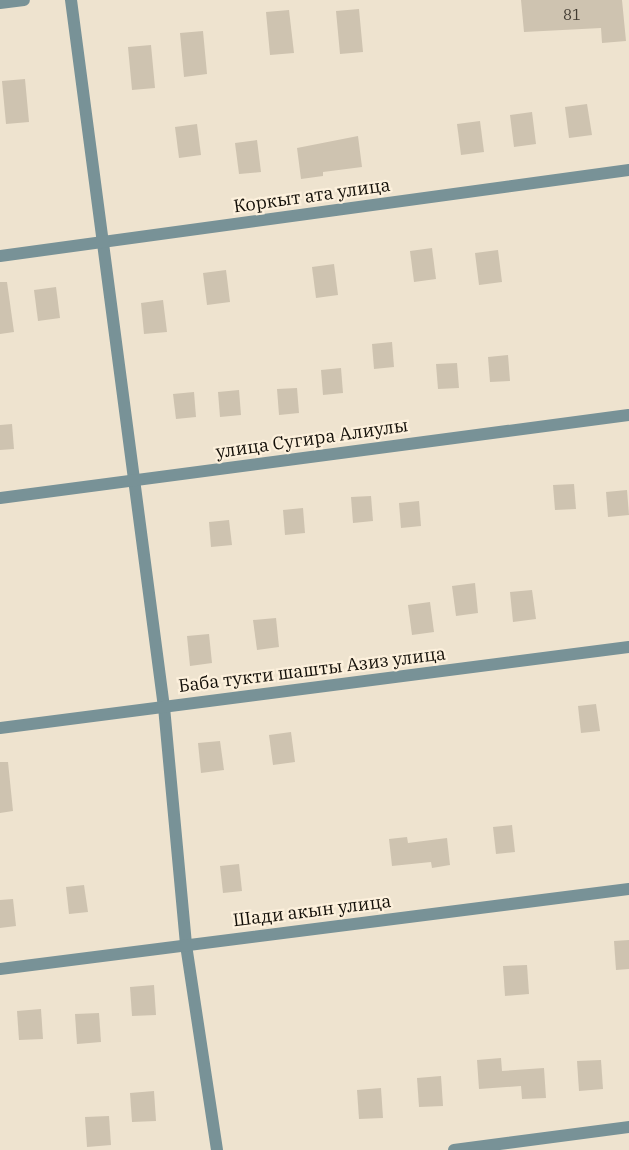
<!DOCTYPE html>
<html>
<head>
<meta charset="utf-8">
<style>
  body { margin:0 }
  #map { position:relative; width:629px; height:1150px; overflow:hidden; background:#eee3cf; font-family:"IBM Plex Serif",serif }
  div>[style] { position:absolute }
  .building>* { inset:0; background:#cec3b0 }
  .minor>* { height:12px; margin:-6px; padding:0 6px; transform-origin:6px; border-radius:6px; background:#789297 }
  span { translate:-50% -50%; white-space:nowrap; text-align:center; line-height:1.15; -webkit-text-stroke:4.5px #fcf0dc; paint-order:stroke }
  .number-label { font-size:15px; color:#413b31 }
  .number-label span { -webkit-text-stroke-width:0 }
  .street-label { font-size:18px; color:#120e07 }
</style>
</head>
<body>
<div id="map">
  <div class="building">
    <i style="clip-path:polygon(521px 0,622px 0,626px 41px,602px 43px,601px 28px,524px 32px)"></i>
    <i style="clip-path:polygon(359px 9px,363px 52px,340px 54px,336px 11px)"></i>
    <i style="clip-path:polygon(289px 10px,294px 53px,270px 55px,266px 12px)"></i>
    <i style="clip-path:polygon(203px 31px,207px 74px,184px 77px,180px 33px)"></i>
    <i style="clip-path:polygon(151px 45px,155px 88px,132px 90px,128px 47px)"></i>
    <i style="clip-path:polygon(25px 79px,29px 122px,6px 124px,2px 81px)"></i>
    <i style="clip-path:polygon(587px 104px,592px 135px,569px 138px,565px 107px)"></i>
    <i style="clip-path:polygon(532px 112px,536px 144px,514px 147px,510px 115px)"></i>
    <i style="clip-path:polygon(480px 121px,484px 152px,461px 155px,457px 124px)"></i>
    <i style="clip-path:polygon(197px 124px,201px 155px,179px 158px,175px 127px)"></i>
    <i style="clip-path:polygon(358px 136px,362px 167px,323px 172px,323px 176px,301px 179px,297px 148px)"></i>
    <i style="clip-path:polygon(257px 140px,261px 172px,239px 174px,235px 143px)"></i>
    <i style="clip-path:polygon(432px 248px,436px 279px,414px 282px,410px 251px)"></i>
    <i style="clip-path:polygon(498px 250px,502px 282px,479px 285px,475px 253px)"></i>
    <i style="clip-path:polygon(334px 264px,338px 295px,316px 298px,312px 267px)"></i>
    <i style="clip-path:polygon(226px 270px,230px 302px,207px 305px,203px 273px)"></i>
    <i style="clip-path:polygon(0 282px,7px 282px,14px 332px,0 334px)"></i>
    <i style="clip-path:polygon(56px 287px,60px 318px,38px 321px,34px 290px)"></i>
    <i style="clip-path:polygon(163px 300px,167px 332px,144px 334px,141px 303px)"></i>
    <i style="clip-path:polygon(392px 342px,394px 367px,374px 369px,372px 344px)"></i>
    <i style="clip-path:polygon(508px 355px,510px 381px,490px 382px,488px 357px)"></i>
    <i style="clip-path:polygon(457px 363px,459px 388px,438px 389px,436px 364px)"></i>
    <i style="clip-path:polygon(341px 368px,343px 393px,323px 395px,321px 370px)"></i>
    <i style="clip-path:polygon(297px 388px,299px 413px,279px 415px,277px 389px)"></i>
    <i style="clip-path:polygon(239px 390px,241px 415px,220px 417px,218px 392px)"></i>
    <i style="clip-path:polygon(194px 392px,196px 417px,176px 419px,173px 394px)"></i>
    <i style="clip-path:polygon(12px 424px,14px 449px,0 450px,0 425px)"></i>
    <i style="clip-path:polygon(574px 484px,576px 509px,555px 510px,553px 485px)"></i>
    <i style="clip-path:polygon(627px 490px,629px 515px,608px 517px,606px 492px)"></i>
    <i style="clip-path:polygon(371px 496px,373px 521px,353px 523px,351px 497px)"></i>
    <i style="clip-path:polygon(419px 501px,421px 526px,401px 528px,399px 503px)"></i>
    <i style="clip-path:polygon(303px 508px,305px 533px,285px 535px,283px 510px)"></i>
    <i style="clip-path:polygon(229px 520px,232px 545px,211px 547px,209px 522px)"></i>
    <i style="clip-path:polygon(475px 583px,478px 613px,456px 616px,452px 586px)"></i>
    <i style="clip-path:polygon(532px 590px,536px 619px,513px 622px,510px 592px)"></i>
    <i style="clip-path:polygon(430px 602px,434px 632px,412px 635px,408px 605px)"></i>
    <i style="clip-path:polygon(276px 618px,279px 647px,257px 650px,253px 620px)"></i>
    <i style="clip-path:polygon(209px 634px,212px 663px,190px 666px,187px 636px)"></i>
    <i style="clip-path:polygon(596px 704px,600px 731px,581px 733px,578px 706px)"></i>
    <i style="clip-path:polygon(291px 732px,295px 762px,273px 765px,269px 735px)"></i>
    <i style="clip-path:polygon(220px 741px,224px 770px,201px 773px,198px 743px)"></i>
    <i style="clip-path:polygon(0 762px,8px 762px,13px 811px,0 813px)"></i>
    <i style="clip-path:polygon(512px 825px,515px 852px,496px 854px,493px 827px)"></i>
    <i style="clip-path:polygon(407px 837px,408px 843px,447px 838px,450px 865px,432px 868px,431px 862px,392px 866px,389px 839px)"></i>
    <i style="clip-path:polygon(239px 864px,242px 891px,223px 893px,220px 866px)"></i>
    <i style="clip-path:polygon(84px 885px,88px 912px,69px 914px,66px 887px)"></i>
    <i style="clip-path:polygon(13px 899px,16px 926px,0 928px,0 900px)"></i>
    <i style="clip-path:polygon(629px 940px,629px 969px,616px 970px,614px 941px)"></i>
    <i style="clip-path:polygon(527px 965px,529px 994px,505px 996px,503px 966px)"></i>
    <i style="clip-path:polygon(154px 985px,156px 1015px,132px 1016px,130px 987px)"></i>
    <i style="clip-path:polygon(41px 1009px,43px 1039px,19px 1040px,17px 1011px)"></i>
    <i style="clip-path:polygon(99px 1013px,101px 1042px,77px 1044px,75px 1014px)"></i>
    <i style="clip-path:polygon(501px 1058px,502px 1071px,544px 1068px,546px 1098px,522px 1099px,521px 1086px,479px 1089px,477px 1060px)"></i>
    <i style="clip-path:polygon(601px 1060px,603px 1089px,579px 1091px,577px 1061px)"></i>
    <i style="clip-path:polygon(441px 1076px,443px 1106px,419px 1107px,417px 1078px)"></i>
    <i style="clip-path:polygon(381px 1088px,383px 1118px,359px 1119px,357px 1090px)"></i>
    <i style="clip-path:polygon(154px 1091px,156px 1121px,132px 1122px,130px 1093px)"></i>
    <i style="clip-path:polygon(109px 1116px,111px 1145px,87px 1147px,85px 1117px)"></i>
  </div>
  <div class="minor">
    <i style="left:71px;top:0;width:713px;rotate:82.51deg"></i>
    <i style="left:164px;top:707px;width:239px;rotate:84.7deg"></i>
    <i style="left:186px;top:945px;width:207px;rotate:81.4deg"></i>
    <i style="left:0;top:3px;width:24px;rotate:-7deg"></i>
    <i style="left:0;top:256px;width:635px;rotate:-7.79deg"></i>
    <i style="left:0;top:498px;width:634px;rotate:-7.52deg"></i>
    <i style="left:0;top:728px;width:634px;rotate:-7.34deg"></i>
    <i style="left:0;top:969px;width:634px;rotate:-7.25deg"></i>
    <i style="left:454px;top:1150px;width:177px;rotate:-7.5deg"></i>
  </div>
  <div class="number-label">
    <span style="left:572px;top:15px">81</span>
  </div>
  <div class="street-label">
    <span style="left:312px;top:196px;rotate:-8deg">Коркыт ата улица</span>
    <span style="left:312px;top:439px;rotate:-8deg">улица Сугира Алиулы</span>
    <span style="left:312px;top:670px;rotate:-7deg">Баба тукти шашты Азиз улица</span>
    <span style="left:312px;top:911px;rotate:-7deg">Шади акын улица</span>
  </div>
</div>
</body>
</html>
